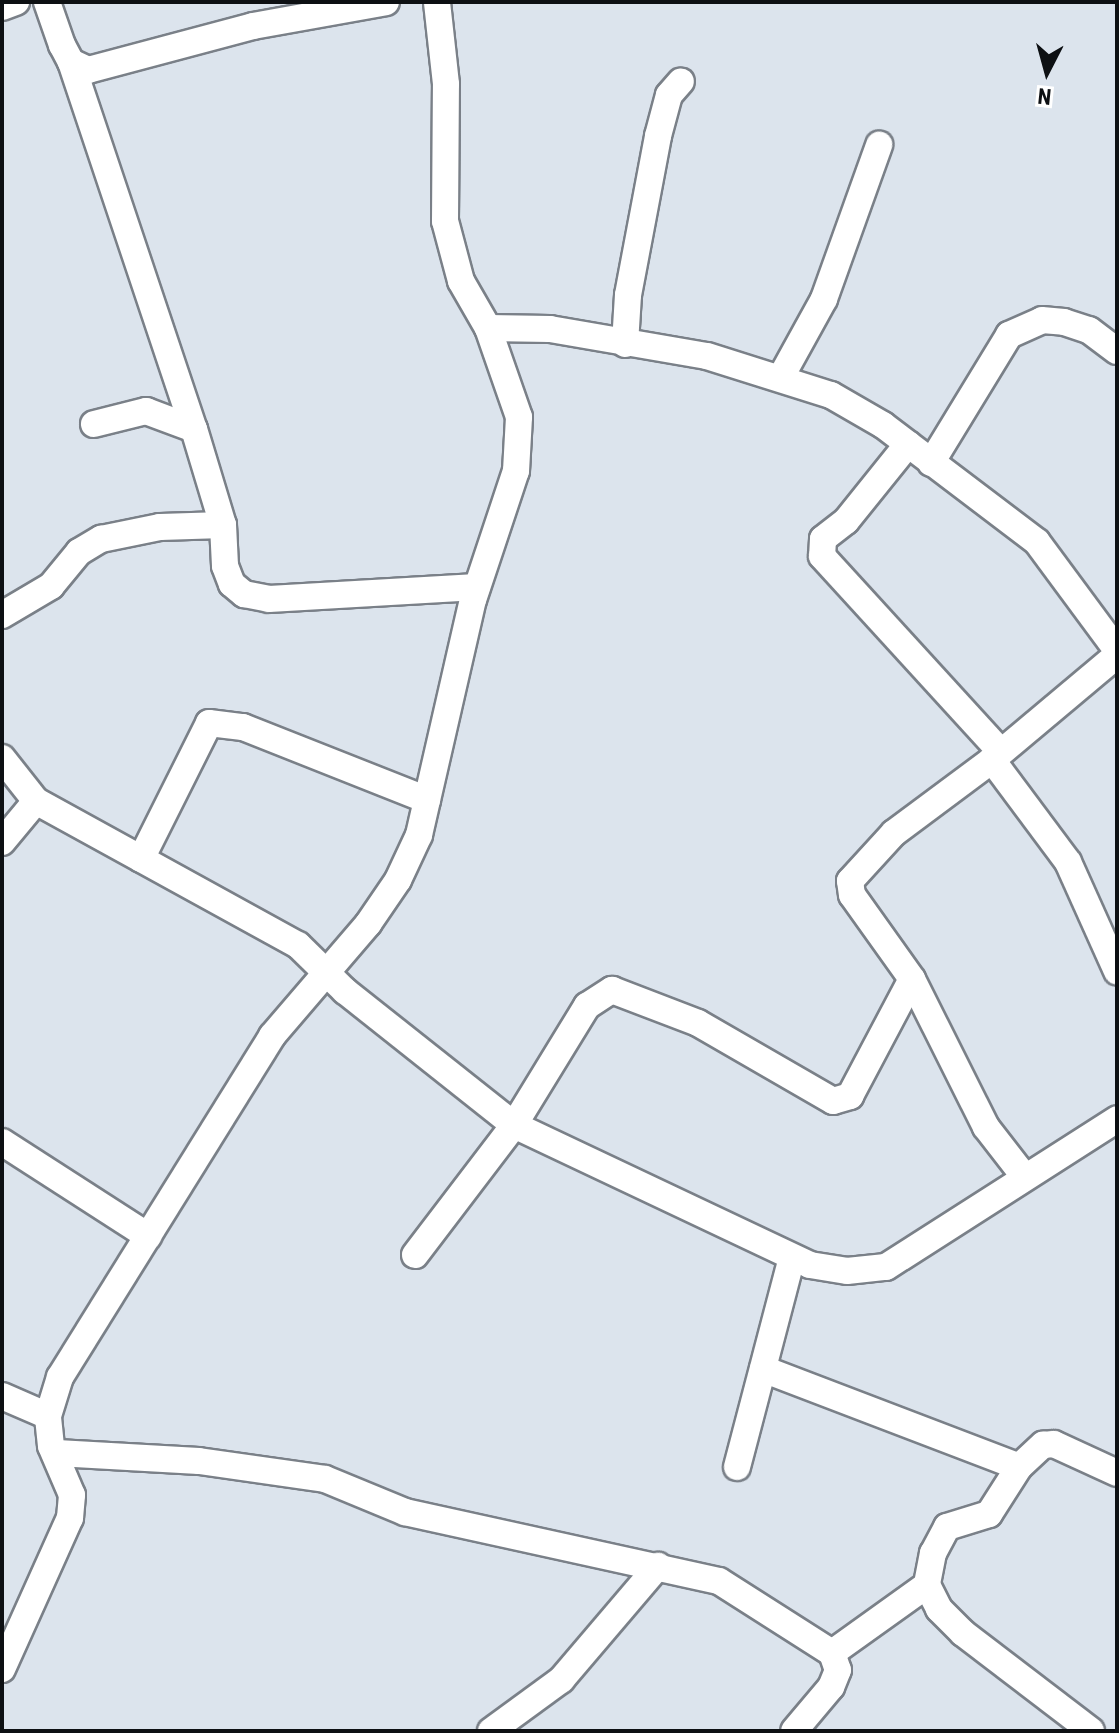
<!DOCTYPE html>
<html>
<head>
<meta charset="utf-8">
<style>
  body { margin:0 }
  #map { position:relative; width:1119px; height:1733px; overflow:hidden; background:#dce4ed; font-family:"Roboto Condensed",sans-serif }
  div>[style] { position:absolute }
  .roads { filter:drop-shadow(2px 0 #7a8088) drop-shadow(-2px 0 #7a8088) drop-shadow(0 2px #7a8088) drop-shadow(0 -2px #7a8088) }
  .minor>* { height:26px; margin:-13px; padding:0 13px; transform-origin:13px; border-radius:13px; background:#fff }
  span { translate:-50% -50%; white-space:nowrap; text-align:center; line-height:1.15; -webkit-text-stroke:6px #fff; paint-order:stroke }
  .frame { position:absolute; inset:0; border:4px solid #0d1013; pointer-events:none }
  .north { position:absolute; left:1007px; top:32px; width:80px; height:80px; -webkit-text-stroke:6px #fff; paint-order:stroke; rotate:186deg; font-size:22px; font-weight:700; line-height:32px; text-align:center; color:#0d1013 }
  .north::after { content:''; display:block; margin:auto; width:28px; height:36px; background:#0d1013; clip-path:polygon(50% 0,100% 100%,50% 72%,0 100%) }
</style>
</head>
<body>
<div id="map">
  <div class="roads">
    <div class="minor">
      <i style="left:47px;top:2px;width:46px;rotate:70.8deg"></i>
      <i style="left:62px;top:45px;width:19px;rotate:62deg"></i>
      <i style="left:71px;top:62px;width:19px;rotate:25deg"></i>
      <i style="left:88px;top:70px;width:171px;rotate:-14.9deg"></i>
      <i style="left:253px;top:26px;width:135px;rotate:-10.2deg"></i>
      <i style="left:2px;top:7px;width:15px;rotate:-20deg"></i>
      <i style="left:71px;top:62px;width:387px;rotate:71.5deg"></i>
      <i style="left:488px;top:328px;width:62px;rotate:0.9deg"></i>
      <i style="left:550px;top:329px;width:159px;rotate:9.8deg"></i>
      <i style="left:707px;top:356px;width:130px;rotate:17.5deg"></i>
      <i style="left:831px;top:395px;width:60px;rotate:30deg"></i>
      <i style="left:883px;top:425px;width:193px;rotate:37.2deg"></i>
      <i style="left:1037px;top:542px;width:134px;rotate:53.5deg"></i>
      <i style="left:625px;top:344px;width:49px;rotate:-86.5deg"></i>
      <i style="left:628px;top:295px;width:162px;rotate:-79.3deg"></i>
      <i style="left:658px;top:136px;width:42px;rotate:-75deg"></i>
      <i style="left:669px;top:95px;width:18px;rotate:-49deg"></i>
      <i style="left:781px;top:377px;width:89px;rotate:-61.1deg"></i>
      <i style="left:824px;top:299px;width:164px;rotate:-70.3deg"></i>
      <i style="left:94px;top:424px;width:54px;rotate:-14deg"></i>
      <i style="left:146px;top:411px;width:51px;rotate:20.6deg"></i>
      <i style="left:194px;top:429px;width:100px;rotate:73.2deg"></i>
      <i style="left:223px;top:525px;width:41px;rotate:87.2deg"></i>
      <i style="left:225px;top:566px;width:19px;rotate:69deg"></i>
      <i style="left:232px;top:584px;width:16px;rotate:40deg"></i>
      <i style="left:244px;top:594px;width:25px;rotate:11deg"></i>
      <i style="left:269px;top:599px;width:208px;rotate:-3.3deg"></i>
      <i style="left:908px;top:444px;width:99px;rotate:128.8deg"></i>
      <i style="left:846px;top:521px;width:29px;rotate:142deg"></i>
      <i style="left:823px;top:539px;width:17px;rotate:93deg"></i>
      <i style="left:822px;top:556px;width:265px;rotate:47.6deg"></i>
      <i style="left:931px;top:463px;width:150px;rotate:-58.6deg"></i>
      <i style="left:1009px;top:335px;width:36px;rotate:-24deg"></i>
      <i style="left:1042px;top:320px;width:22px;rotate:5deg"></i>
      <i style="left:1064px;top:322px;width:26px;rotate:18deg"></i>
      <i style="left:1089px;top:330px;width:35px;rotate:37deg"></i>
      <i style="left:2px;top:615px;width:57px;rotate:-30.6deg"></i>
      <i style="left:51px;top:586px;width:44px;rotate:-50.5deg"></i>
      <i style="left:79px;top:552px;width:26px;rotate:-31deg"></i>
      <i style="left:101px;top:539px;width:60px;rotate:-11.5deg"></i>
      <i style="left:160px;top:527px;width:63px;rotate:-1.8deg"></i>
      <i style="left:2px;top:758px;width:55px;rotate:51.7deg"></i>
      <i style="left:36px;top:801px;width:299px;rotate:28.8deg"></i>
      <i style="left:298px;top:945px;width:66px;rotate:44.4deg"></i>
      <i style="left:345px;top:991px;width:216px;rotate:38.4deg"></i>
      <i style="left:514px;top:1125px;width:327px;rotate:25.3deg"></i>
      <i style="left:810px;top:1265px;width:37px;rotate:9deg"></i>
      <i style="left:847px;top:1271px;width:39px;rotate:-6deg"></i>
      <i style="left:886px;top:1267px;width:274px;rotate:-32.6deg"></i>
      <i style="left:992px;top:760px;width:127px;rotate:53.3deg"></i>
      <i style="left:1068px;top:862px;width:120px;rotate:65.8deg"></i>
      <i style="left:2px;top:842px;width:53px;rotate:-50.3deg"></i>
      <i style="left:141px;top:859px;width:152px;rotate:-63.4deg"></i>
      <i style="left:209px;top:723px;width:34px;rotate:7deg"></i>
      <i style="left:243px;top:727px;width:198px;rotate:21.6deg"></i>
      <i style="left:2px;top:1142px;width:174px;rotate:32.8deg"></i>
      <i style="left:1024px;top:1176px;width:62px;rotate:-127.8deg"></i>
      <i style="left:986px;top:1127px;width:165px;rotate:-116.6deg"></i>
      <i style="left:912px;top:979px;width:103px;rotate:-125.5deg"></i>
      <i style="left:852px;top:895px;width:14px;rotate:-98deg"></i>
      <i style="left:850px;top:881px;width:65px;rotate:-47.5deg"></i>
      <i style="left:894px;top:833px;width:122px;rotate:-36.7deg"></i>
      <i style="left:992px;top:760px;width:163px;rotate:-40deg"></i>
      <i style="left:415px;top:1255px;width:163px;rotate:-52.7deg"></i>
      <i style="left:514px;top:1125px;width:140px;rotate:-58.5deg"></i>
      <i style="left:587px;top:1006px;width:30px;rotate:-33deg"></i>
      <i style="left:612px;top:990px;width:92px;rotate:21deg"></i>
      <i style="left:698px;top:1023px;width:156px;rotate:30deg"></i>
      <i style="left:833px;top:1101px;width:18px;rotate:-16deg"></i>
      <i style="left:850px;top:1096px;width:132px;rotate:-62.1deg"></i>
      <i style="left:763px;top:1369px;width:274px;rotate:20.9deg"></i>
      <i style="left:1019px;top:1467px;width:56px;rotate:122.6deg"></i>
      <i style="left:989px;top:1514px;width:44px;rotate:162.8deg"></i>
      <i style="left:947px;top:1527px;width:30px;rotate:118deg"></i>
      <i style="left:933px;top:1553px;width:33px;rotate:101deg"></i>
      <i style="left:927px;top:1585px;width:27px;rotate:63deg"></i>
      <i style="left:939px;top:1609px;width:34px;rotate:45deg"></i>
      <i style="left:963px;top:1633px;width:161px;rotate:37.4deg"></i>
      <i style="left:2px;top:1396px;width:50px;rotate:23.5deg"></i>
      <i style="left:57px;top:1453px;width:142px;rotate:3.2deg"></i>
      <i style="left:199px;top:1461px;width:127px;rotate:8.1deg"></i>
      <i style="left:325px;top:1479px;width:87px;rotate:22.4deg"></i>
      <i style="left:405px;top:1512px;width:321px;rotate:12.4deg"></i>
      <i style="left:719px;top:1581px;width:134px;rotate:32.5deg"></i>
      <i style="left:832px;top:1653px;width:18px;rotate:71deg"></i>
      <i style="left:838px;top:1670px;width:18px;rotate:112deg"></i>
      <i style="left:831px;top:1687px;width:57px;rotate:130.1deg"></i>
      <i style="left:737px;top:1467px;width:216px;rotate:-75.3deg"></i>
      <i style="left:1019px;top:1467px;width:33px;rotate:-43deg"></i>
      <i style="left:1043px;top:1445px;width:11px;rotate:-5deg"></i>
      <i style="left:1054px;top:1444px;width:69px;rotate:24.7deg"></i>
      <i style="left:832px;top:1653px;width:117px;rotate:-35.6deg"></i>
      <i style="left:2px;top:1669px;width:166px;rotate:-65.8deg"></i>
      <i style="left:70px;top:1518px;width:23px;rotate:-85deg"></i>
      <i style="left:72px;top:1495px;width:53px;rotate:-113.2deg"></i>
      <i style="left:51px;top:1446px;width:30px;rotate:-96deg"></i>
      <i style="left:48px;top:1416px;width:41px;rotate:-72.9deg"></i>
      <i style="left:60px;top:1377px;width:402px;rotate:-58.1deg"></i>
      <i style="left:272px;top:1036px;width:148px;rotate:-49.4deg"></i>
      <i style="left:368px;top:924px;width:53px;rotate:-55.7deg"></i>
      <i style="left:398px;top:880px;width:50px;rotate:-65deg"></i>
      <i style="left:419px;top:835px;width:241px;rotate:-77.1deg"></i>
      <i style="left:473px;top:600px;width:136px;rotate:-71.6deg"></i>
      <i style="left:516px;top:471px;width:54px;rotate:-86.8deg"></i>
      <i style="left:519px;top:417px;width:94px;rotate:-109.2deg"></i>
      <i style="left:488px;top:328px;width:54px;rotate:-119.9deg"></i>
      <i style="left:461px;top:281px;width:62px;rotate:-104.9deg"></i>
      <i style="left:445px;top:221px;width:137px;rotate:-89.6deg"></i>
      <i style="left:446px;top:84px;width:82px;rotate:-96.3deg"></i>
      <i style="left:491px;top:1731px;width:87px;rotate:-36.1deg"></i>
      <i style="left:561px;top:1680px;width:150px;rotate:-49.6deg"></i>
    </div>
  </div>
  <div class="frame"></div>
  <div class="north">N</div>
</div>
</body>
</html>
